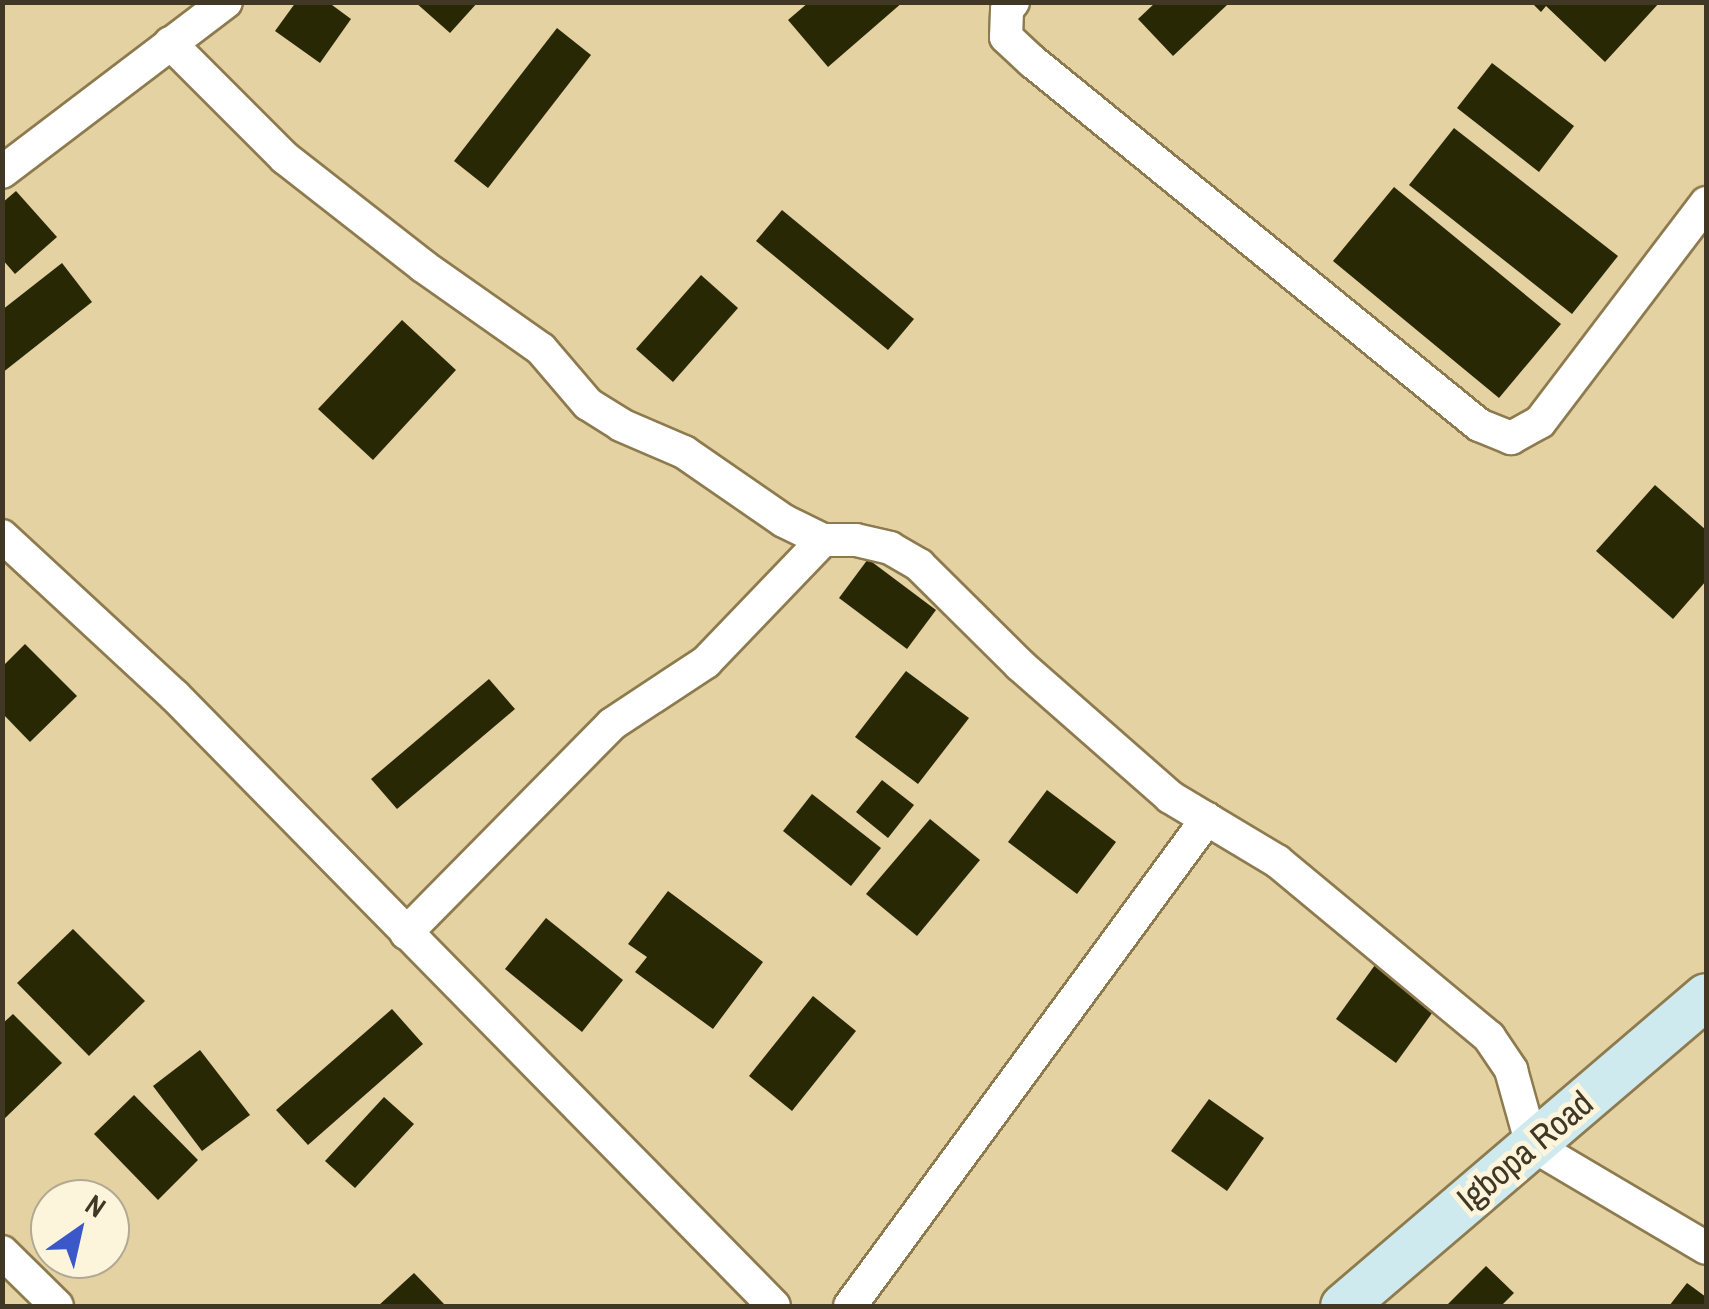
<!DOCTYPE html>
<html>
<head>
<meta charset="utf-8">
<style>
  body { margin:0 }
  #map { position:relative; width:1709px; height:1309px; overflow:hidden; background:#e5d2a2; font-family:"Archivo Narrow",sans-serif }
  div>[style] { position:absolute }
  .building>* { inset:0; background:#292805 }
  .roads { filter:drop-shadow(2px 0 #8d7b4f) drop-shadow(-2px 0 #8d7b4f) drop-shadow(0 2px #8d7b4f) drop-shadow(0 -2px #8d7b4f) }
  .street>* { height:32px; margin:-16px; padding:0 16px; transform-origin:16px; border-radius:16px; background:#fff }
  .secondary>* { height:45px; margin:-22.5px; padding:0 22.5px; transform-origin:22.5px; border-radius:22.5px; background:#ceeaee }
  span { translate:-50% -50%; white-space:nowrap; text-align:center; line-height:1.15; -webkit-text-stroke:10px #fdf4dc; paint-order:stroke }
  .street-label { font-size:35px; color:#403825 }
  .frame { position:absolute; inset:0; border:5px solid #403825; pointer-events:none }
  .north { position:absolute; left:30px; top:1179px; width:100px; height:100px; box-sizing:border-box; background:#fdf4dc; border:2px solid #b1a993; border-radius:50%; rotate:34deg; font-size:28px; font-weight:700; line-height:40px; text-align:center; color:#403825 }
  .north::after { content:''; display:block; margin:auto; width:35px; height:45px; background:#3b58ca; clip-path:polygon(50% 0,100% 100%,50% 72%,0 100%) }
</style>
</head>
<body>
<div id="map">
  <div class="building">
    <i style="clip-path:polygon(296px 2px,328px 2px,351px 19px,320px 63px,275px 31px)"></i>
    <i style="clip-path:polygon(415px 2px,478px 2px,450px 33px)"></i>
    <i style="clip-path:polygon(809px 2px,903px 2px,828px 67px,788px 20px)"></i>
    <i style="clip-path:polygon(1156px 2px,1225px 2px,1227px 5px,1173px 56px,1138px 19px)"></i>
    <i style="clip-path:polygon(1531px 2px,1660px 2px,1605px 62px,1546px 6px,1541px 12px)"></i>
    <i style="clip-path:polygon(557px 28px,591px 55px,488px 188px,454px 161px)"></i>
    <i style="clip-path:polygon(1492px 63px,1574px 126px,1539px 172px,1457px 108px)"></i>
    <i style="clip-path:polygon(1454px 128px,1618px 256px,1572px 314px,1409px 185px)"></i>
    <i style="clip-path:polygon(1394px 187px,1561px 324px,1499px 398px,1333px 261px)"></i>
    <i style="clip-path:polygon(16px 191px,57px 237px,15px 274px,2px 259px,2px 203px)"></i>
    <i style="clip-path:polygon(782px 210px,914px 319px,888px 350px,756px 241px)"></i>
    <i style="clip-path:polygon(62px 263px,92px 302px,2px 373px,2px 310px)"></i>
    <i style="clip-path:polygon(701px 275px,738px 308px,673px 382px,636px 349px)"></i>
    <i style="clip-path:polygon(402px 320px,456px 370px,373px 460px,318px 409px)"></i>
    <i style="clip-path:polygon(1655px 485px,1706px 530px,1706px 581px,1673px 619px,1596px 551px)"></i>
    <i style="clip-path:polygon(868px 559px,936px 610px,907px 649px,839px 598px)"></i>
    <i style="clip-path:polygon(25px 644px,77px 696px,30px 742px,2px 713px,2px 667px)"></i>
    <i style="clip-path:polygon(906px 671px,969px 718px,918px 784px,855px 737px)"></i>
    <i style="clip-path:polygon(489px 679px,515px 709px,397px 809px,371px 779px)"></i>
    <i style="clip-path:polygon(882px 780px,914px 805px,888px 838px,856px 812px)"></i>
    <i style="clip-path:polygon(1047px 790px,1116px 842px,1077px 894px,1008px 842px)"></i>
    <i style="clip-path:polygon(812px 794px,881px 848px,851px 886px,783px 831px)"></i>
    <i style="clip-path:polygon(930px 819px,980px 860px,917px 936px,866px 894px)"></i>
    <i style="clip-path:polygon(668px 891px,763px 962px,713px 1029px,635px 972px,647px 957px,628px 944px)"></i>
    <i style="clip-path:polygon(546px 918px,623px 980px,582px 1032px,505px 969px)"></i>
    <i style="clip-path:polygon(73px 929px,145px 1001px,89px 1056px,17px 983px)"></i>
    <i style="clip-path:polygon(1375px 965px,1435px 1009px,1396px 1063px,1336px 1019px)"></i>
    <i style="clip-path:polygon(813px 996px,856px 1031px,792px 1111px,749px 1076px)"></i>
    <i style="clip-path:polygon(392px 1009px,423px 1044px,308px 1145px,276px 1110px)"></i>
    <i style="clip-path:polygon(13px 1014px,62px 1063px,2px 1121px,2px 1024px)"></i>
    <i style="clip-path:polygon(200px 1050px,250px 1115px,202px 1151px,153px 1086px)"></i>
    <i style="clip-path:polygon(134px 1095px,198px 1160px,158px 1200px,94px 1134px)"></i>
    <i style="clip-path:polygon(384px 1097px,414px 1124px,355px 1188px,325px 1161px)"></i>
    <i style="clip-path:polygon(1209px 1099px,1264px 1138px,1227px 1191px,1171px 1151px)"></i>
    <i style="clip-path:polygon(1486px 1266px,1514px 1293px,1501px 1306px,1446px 1306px)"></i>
    <i style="clip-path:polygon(414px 1273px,446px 1306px,378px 1306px)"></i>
    <i style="clip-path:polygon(1687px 1283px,1706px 1297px,1706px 1306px,1669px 1306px)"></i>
  </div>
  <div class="roads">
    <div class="street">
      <i style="left:1013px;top:2px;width:10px;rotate:127deg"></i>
      <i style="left:1007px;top:10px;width:27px;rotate:92deg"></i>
      <i style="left:1006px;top:37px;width:37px;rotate:43deg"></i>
      <i style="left:1033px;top:62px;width:575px;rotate:39.14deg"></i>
      <i style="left:1479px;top:425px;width:35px;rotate:22deg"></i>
      <i style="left:1511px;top:438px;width:33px;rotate:-29deg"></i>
      <i style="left:1540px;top:422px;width:275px;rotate:-52.8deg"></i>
      <i style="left:170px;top:43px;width:163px;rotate:45deg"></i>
      <i style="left:285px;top:158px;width:175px;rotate:38deg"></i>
      <i style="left:423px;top:266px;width:144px;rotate:35.1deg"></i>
      <i style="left:541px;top:349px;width:72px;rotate:49.5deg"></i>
      <i style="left:588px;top:404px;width:39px;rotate:32deg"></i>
      <i style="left:621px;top:425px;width:69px;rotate:23.2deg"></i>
      <i style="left:684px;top:452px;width:121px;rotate:34.6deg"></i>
      <i style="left:784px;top:521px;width:43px;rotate:26deg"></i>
      <i style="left:823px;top:540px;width:33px"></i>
      <i style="left:856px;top:540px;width:35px;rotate:13deg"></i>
      <i style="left:890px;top:548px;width:34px;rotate:30deg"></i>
      <i style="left:919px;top:565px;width:142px;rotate:44.7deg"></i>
      <i style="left:1020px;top:665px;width:200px;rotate:41.3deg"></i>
      <i style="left:1170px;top:797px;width:125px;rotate:30.9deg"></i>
      <i style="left:1277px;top:861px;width:276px;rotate:39.7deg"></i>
      <i style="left:1489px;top:1037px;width:40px;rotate:56deg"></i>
      <i style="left:1511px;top:1070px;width:78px;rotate:74.4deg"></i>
      <i style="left:1532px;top:1145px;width:202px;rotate:30.6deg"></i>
      <i style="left:2px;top:172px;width:281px;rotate:-37.2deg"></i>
      <i style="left:2px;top:536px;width:234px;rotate:42.8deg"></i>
      <i style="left:174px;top:695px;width:856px;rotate:45.52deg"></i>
      <i style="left:406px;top:933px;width:293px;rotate:-45.4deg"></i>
      <i style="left:612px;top:724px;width:113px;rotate:-33.4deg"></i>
      <i style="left:706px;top:662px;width:169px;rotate:-46.2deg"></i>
      <i style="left:2px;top:1252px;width:77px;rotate:44.5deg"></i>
      <i style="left:850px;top:1306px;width:604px;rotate:-53.76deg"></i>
    </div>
    <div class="secondary">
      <i style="left:1343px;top:1306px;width:477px;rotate:-40.5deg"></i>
    </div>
  </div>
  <div class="street-label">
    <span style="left:1525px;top:1151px;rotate:-40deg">Igbopa Road</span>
  </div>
  <div class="frame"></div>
  <div class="north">N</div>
</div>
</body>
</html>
